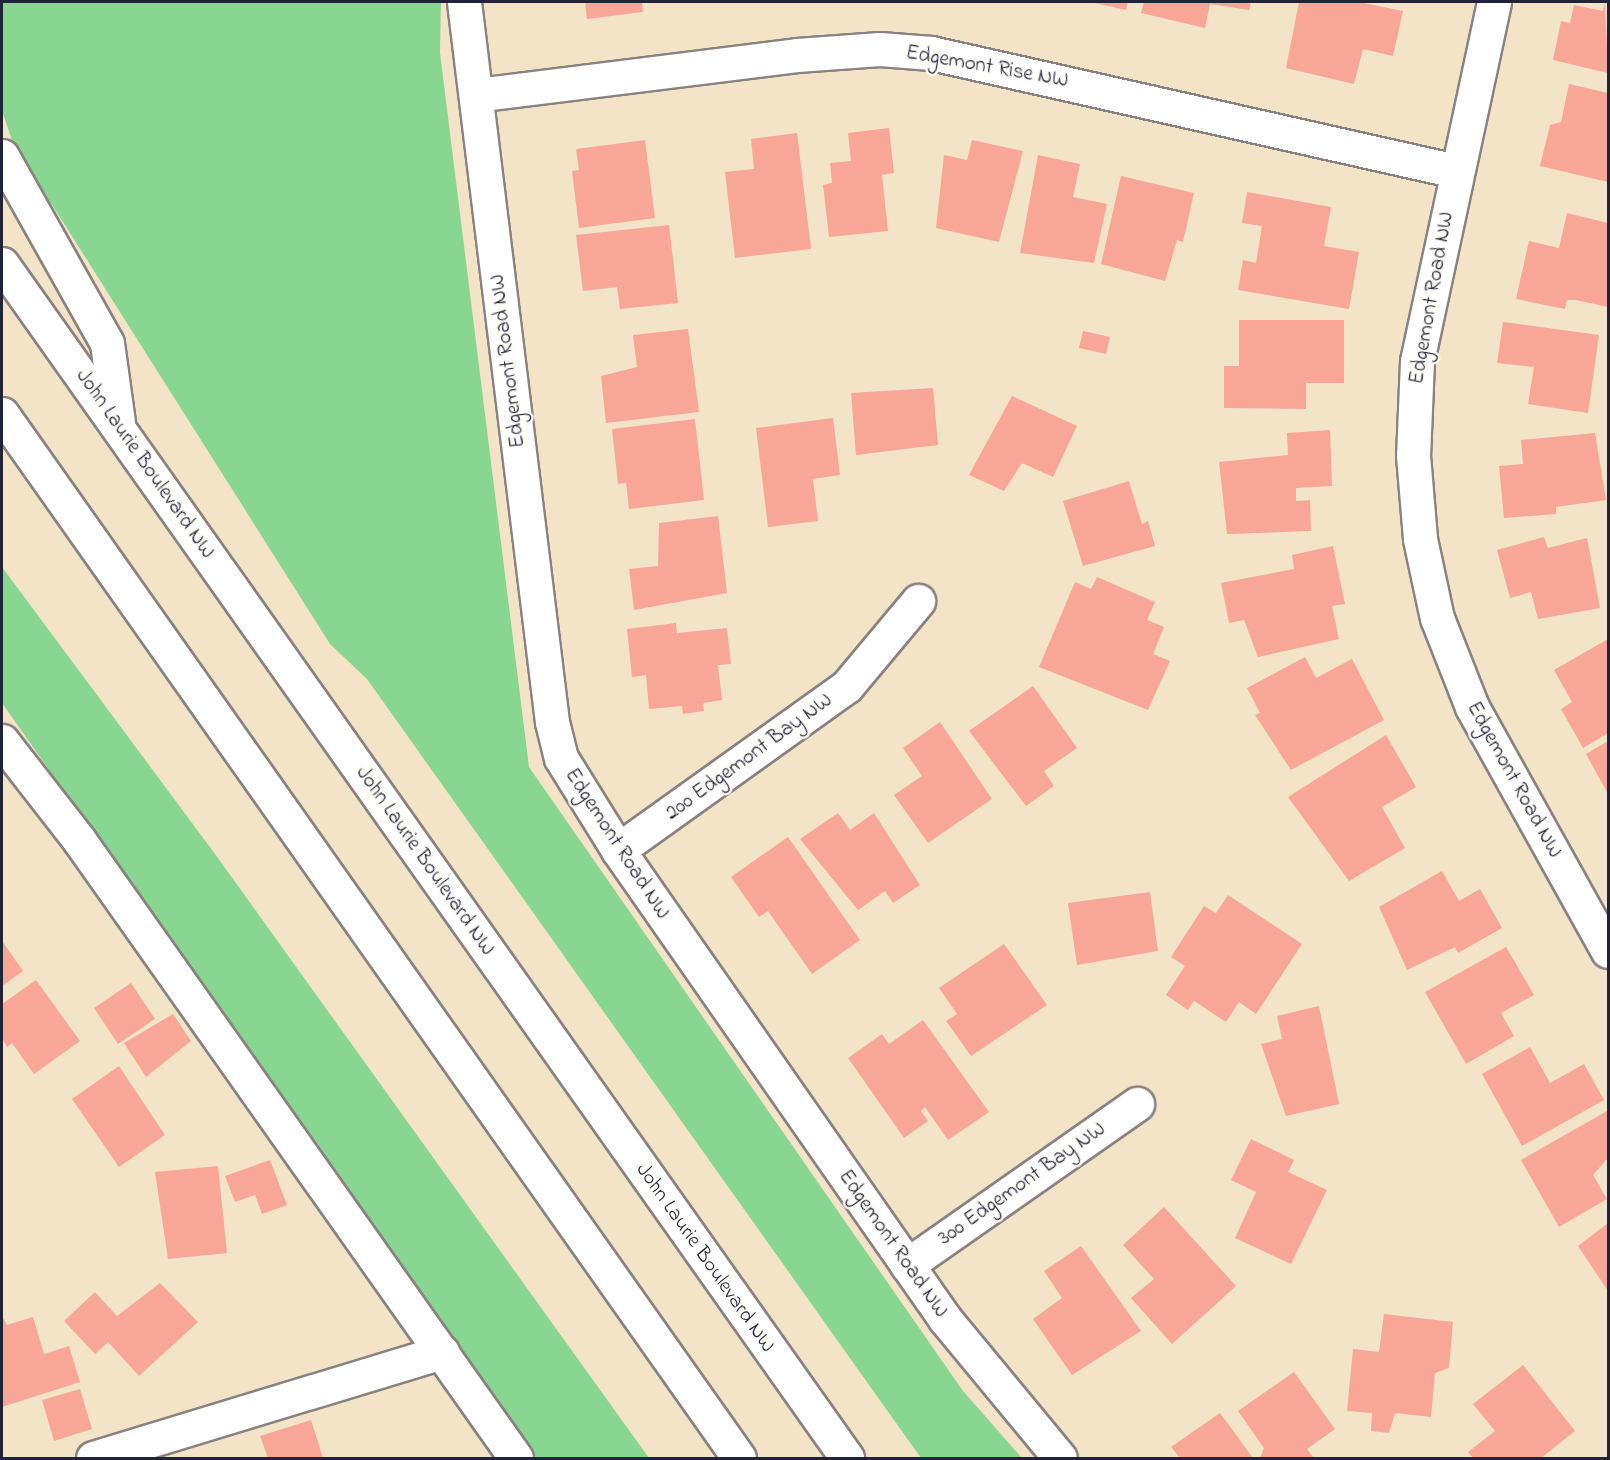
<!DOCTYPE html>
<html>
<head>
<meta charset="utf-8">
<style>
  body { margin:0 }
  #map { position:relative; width:1610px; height:1460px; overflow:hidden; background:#f3e3c7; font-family:"Indie Flower",sans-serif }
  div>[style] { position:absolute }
  .green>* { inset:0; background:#89d592 }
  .building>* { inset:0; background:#f8a698 }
  .roads { filter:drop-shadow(2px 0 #8a8281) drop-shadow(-2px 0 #8a8281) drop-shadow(0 2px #8a8281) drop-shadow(0 -2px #8a8281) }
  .minor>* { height:33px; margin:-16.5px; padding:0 16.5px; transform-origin:16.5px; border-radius:16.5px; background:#fff }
  .major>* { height:33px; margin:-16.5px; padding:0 16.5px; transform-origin:16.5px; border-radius:16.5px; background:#fff }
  span { translate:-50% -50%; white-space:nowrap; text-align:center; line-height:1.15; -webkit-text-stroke:5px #fdfcf7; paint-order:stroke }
  .street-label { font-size:21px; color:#22223b }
  .frame { position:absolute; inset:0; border:3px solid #22223b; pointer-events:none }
</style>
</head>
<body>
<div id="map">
  <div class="green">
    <i style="clip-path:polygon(2px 2px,441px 2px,440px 53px,529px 767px,963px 1391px,1022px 1458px,921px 1458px,367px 679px,330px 644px,13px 143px,2px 111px)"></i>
    <i style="clip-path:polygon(2px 567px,215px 854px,649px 1458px,533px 1458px,2px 703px)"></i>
  </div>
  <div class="building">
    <i style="clip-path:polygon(585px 2px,642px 2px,643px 12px,587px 19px)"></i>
    <i style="clip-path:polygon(1090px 2px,1128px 2px,1126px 10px)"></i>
    <i style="clip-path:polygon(1144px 2px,1251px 2px,1249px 10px,1210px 4px,1205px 28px,1141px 13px)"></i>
    <i style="clip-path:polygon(1299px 2px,1359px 2px,1403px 11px,1393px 56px,1363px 49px,1354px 84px,1286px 68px)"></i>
    <i style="clip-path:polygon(1605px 2px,1608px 73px,1553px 60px,1561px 21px,1570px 23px,1574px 5px,1603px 11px)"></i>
    <i style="clip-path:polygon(1569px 84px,1608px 93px,1608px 182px,1540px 166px,1550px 125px,1561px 122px)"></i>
    <i style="clip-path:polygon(889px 128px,894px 173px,882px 175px,888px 231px,829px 237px,823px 185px,832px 183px,830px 163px,851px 161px,848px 133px)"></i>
    <i style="clip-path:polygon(797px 133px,811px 249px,735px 258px,725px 172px,754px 169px,751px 139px)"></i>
    <i style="clip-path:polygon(645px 140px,655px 218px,579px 228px,572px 171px,579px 170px,576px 149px)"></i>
    <i style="clip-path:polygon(972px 140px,1023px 151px,999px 242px,936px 228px,944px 155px,967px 160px)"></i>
    <i style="clip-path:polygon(1038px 155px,1080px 164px,1073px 197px,1107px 204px,1094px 263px,1020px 253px)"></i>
    <i style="clip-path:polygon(1121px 176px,1194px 193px,1183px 242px,1177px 240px,1165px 281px,1101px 264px)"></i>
    <i style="clip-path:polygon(1247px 192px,1331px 207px,1324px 246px,1359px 252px,1349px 309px,1238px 290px,1243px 260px,1256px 263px,1262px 226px,1242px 223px)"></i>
    <i style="clip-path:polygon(1567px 213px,1608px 223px,1608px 307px,1576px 300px,1567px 300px,1565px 309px,1516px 299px,1529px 241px,1559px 248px)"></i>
    <i style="clip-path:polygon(669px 225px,678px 303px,620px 309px,617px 287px,583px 291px,576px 235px)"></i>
    <i style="clip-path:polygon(1239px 320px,1344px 320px,1344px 383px,1306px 383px,1306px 409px,1224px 408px,1224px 366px,1239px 366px)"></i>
    <i style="clip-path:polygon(1503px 322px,1599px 335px,1588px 413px,1528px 404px,1534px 367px,1497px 363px)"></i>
    <i style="clip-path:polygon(688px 329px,699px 412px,606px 423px,601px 376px,637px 367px,633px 335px)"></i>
    <i style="clip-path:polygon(1083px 331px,1110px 337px,1106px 354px,1079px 348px)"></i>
    <i style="clip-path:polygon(933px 388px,938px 445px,856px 455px,851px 393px)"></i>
    <i style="clip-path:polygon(1012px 396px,1077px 426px,1053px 477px,1022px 463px,1004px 491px,969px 475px)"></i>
    <i style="clip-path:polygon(833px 418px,840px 475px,813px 479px,818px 521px,768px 527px,756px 428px)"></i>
    <i style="clip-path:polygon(695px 419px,704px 500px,629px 509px,626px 483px,618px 484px,612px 429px)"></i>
    <i style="clip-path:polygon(1330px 430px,1332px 486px,1296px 488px,1296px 501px,1310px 500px,1311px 531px,1227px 534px,1219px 462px,1288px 455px,1287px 433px)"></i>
    <i style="clip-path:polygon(1595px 433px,1606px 500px,1556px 507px,1556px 514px,1504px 518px,1499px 466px,1523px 464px,1521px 440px)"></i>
    <i style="clip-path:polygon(1129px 481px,1142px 524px,1148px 521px,1155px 546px,1083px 566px,1063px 501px)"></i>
    <i style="clip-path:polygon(718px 516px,727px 593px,634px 610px,629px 569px,658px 566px,659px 523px)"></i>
    <i style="clip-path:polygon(1544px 537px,1548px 548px,1587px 538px,1600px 608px,1538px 619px,1531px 592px,1510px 598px,1497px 550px)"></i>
    <i style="clip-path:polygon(1333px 546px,1345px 604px,1332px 606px,1339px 639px,1258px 657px,1244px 620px,1229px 623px,1221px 583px,1294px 569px,1292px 555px)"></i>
    <i style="clip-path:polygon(1097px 577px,1155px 602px,1147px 620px,1164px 627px,1153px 654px,1170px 661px,1148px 710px,1039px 667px,1075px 582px,1091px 589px)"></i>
    <i style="clip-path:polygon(676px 623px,677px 633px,727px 628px,731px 664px,718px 665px,722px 700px,703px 703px,704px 711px,683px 714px,682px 706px,649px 709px,646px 675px,632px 677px,627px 629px)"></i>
    <i style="clip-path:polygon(1608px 639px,1608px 733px,1583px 748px,1561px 709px,1572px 702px,1554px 670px)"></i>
    <i style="clip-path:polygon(1305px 657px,1316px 678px,1352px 659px,1384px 720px,1291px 770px,1255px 715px,1260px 713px,1247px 688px)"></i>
    <i style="clip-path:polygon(1033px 686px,1077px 748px,1044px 771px,1054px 786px,1026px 806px,969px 731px)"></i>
    <i style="clip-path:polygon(940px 722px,992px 799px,928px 843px,894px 795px,922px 776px,903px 748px)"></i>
    <i style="clip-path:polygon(1386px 735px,1416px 787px,1382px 807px,1405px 848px,1349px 881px,1288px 797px)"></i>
    <i style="clip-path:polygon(1608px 741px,1608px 794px,1586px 754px)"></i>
    <i style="clip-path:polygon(838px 813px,850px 830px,874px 813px,920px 885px,893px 903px,885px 891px,858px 910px,800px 839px)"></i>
    <i style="clip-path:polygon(788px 837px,860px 940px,812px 974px,768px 911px,759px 917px,731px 877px)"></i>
    <i style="clip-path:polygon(1442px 871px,1459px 901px,1480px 889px,1502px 928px,1458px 953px,1455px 947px,1407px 970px,1379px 907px)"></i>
    <i style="clip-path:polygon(1150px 892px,1158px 951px,1077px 965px,1068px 903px)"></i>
    <i style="clip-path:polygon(1228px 895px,1302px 944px,1256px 1014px,1239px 1002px,1226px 1022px,1194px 1001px,1188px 1010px,1166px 995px,1185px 966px,1171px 957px,1204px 906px,1216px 913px)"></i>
    <i style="clip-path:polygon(2px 941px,23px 971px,2px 986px)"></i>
    <i style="clip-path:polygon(1004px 944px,1047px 1005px,971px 1056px,946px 1021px,957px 1014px,939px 988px)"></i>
    <i style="clip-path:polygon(1506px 947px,1534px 995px,1501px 1013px,1514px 1036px,1466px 1064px,1425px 992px)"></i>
    <i style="clip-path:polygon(36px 980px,80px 1041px,34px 1074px,12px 1043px,7px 1047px,2px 1038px,2px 1004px)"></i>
    <i style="clip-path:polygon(131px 983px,155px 1019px,118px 1044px,94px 1008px)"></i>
    <i style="clip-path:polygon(1319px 1006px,1339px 1104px,1286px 1116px,1261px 1044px,1282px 1039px,1277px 1016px)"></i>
    <i style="clip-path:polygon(173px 1014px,191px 1041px,146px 1077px,124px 1043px)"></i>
    <i style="clip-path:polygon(923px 1020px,989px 1112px,948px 1140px,925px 1107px,921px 1111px,928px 1121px,904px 1138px,848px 1058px,882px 1034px,889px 1044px)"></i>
    <i style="clip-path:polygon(1530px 1047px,1550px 1083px,1584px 1064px,1604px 1100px,1522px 1146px,1482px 1074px)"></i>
    <i style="clip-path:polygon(119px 1066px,165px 1135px,119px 1167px,72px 1099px)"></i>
    <i style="clip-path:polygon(1607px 1111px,1608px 1158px,1593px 1175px,1607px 1199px,1559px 1227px,1521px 1160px)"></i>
    <i style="clip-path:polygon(1251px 1139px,1294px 1160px,1288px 1172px,1327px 1190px,1291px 1264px,1235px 1238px,1256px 1192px,1231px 1180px)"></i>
    <i style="clip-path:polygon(270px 1160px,287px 1205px,262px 1214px,255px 1195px,235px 1202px,225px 1176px)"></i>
    <i style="clip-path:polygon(218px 1166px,227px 1253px,168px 1259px,155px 1172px)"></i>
    <i style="clip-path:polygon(1164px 1207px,1236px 1286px,1172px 1344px,1131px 1298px,1154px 1279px,1123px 1245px)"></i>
    <i style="clip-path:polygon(1608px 1223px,1608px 1291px,1578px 1246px)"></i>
    <i style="clip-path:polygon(1081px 1246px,1141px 1331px,1072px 1375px,1033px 1319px,1062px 1298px,1044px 1271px)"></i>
    <i style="clip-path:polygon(160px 1283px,198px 1322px,139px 1376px,108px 1342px,95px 1354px,64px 1321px,95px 1292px,117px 1316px)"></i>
    <i style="clip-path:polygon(1384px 1314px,1453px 1322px,1449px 1368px,1435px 1373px,1431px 1417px,1395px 1413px,1389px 1433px,1371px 1431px,1372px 1413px,1347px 1411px,1353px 1349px,1379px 1352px)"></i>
    <i style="clip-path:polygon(2px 1316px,7px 1325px,33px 1317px,44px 1354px,69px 1346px,80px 1382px,2px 1407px)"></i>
    <i style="clip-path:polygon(1523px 1365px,1575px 1431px,1541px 1458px,1473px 1458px,1468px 1452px,1495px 1431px,1473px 1404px)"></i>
    <i style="clip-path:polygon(1294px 1372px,1335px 1429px,1307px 1449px,1314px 1458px,1260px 1458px,1264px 1448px,1238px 1411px)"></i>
    <i style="clip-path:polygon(80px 1389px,92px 1429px,54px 1441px,42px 1400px)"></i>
    <i style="clip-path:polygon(1220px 1413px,1253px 1458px,1180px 1458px,1171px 1447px)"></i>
    <i style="clip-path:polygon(311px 1420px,323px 1458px,268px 1458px,260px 1436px)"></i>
  </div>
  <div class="roads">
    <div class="minor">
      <i style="left:464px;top:2px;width:725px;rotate:83.03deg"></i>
      <i style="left:552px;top:722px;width:37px;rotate:76deg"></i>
      <i style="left:561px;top:758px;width:108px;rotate:58.2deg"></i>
      <i style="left:618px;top:850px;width:572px;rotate:55.11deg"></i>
      <i style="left:945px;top:1319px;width:180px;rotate:50.4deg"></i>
      <i style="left:1494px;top:2px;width:367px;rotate:102.1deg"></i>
      <i style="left:1417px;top:361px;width:94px;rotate:92.4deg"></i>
      <i style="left:1413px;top:455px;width:84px;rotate:85.2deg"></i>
      <i style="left:1420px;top:539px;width:81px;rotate:77.9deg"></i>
      <i style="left:1437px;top:618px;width:96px;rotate:68.5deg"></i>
      <i style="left:1472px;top:707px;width:279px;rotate:60.9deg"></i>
      <i style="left:476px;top:95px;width:323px;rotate:-7.1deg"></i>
      <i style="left:797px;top:55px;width:83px;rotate:-4.1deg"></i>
      <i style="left:880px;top:49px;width:51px;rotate:4.5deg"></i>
      <i style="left:931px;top:53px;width:538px;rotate:12.67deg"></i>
      <i style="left:2px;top:741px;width:125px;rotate:52.1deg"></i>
      <i style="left:79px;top:840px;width:757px;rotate:54.74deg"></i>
      <i style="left:618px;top:850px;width:282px;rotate:-35.6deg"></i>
      <i style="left:847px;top:686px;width:111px;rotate:-50.1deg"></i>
      <i style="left:907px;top:1265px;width:281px;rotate:-35deg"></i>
      <i style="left:93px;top:1458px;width:365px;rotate:-16.9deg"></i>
    </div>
    <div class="major">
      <i style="left:2px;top:156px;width:214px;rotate:60.7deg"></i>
      <i style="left:107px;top:343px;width:80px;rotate:82.1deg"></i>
      <i style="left:2px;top:264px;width:1463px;rotate:54.71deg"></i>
      <i style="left:2px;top:414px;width:1278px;rotate:54.78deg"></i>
    </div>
  </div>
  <div class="street-label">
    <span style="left:987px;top:67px;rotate:10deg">Edgemont Rise NW</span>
    <span style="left:1432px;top:298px;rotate:-80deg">Edgemont Road NW</span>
    <span style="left:508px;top:361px;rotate:-97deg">Edgemont Road NW</span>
    <span style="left:145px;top:464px;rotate:55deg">John Laurie Boulevard NW</span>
    <span style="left:749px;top:757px;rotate:-36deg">200 Edgemont Bay NW</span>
    <span style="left:1514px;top:780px;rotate:61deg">Edgemont Road NW</span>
    <span style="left:617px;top:844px;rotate:57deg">Edgemont Road NW</span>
    <span style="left:425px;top:861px;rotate:55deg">John Laurie Boulevard NW</span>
    <span style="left:1022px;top:1184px;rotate:-35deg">300 Edgemont Bay NW</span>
    <span style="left:893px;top:1244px;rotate:55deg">Edgemont Road NW</span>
    <span style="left:705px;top:1258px;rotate:55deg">John Laurie Boulevard NW</span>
  </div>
  <div class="frame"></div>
</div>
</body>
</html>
